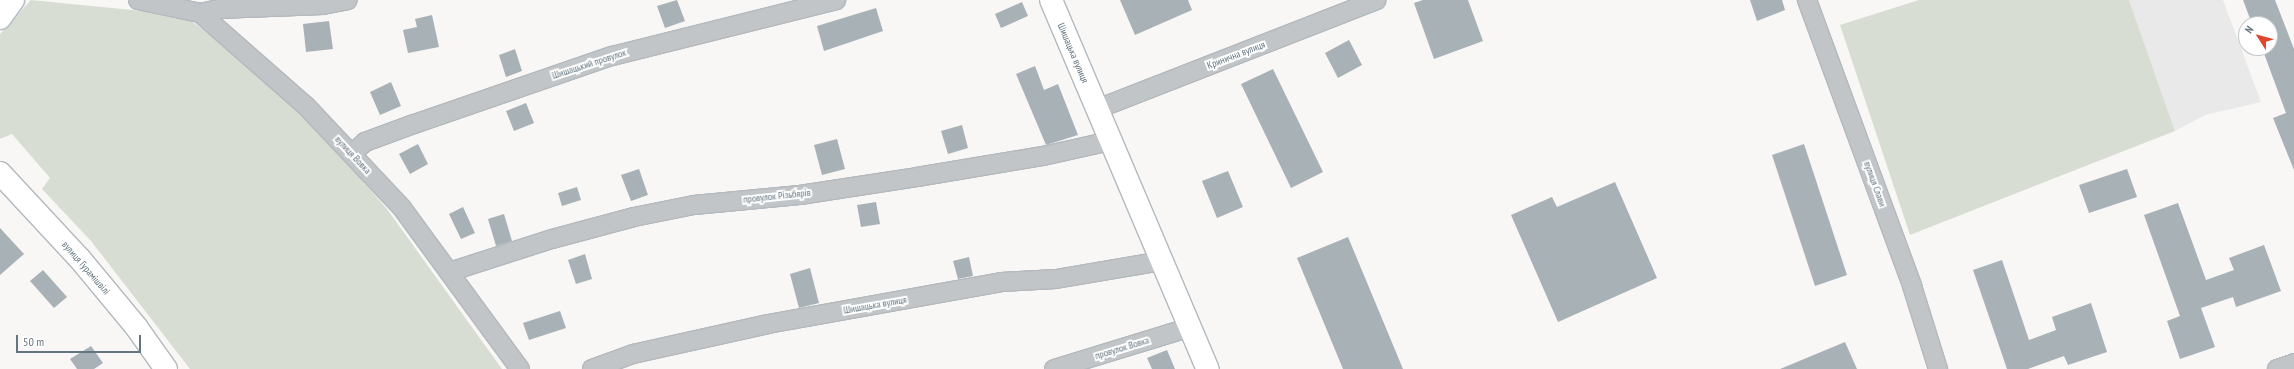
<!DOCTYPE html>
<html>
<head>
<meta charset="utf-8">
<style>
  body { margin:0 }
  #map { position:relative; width:2294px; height:369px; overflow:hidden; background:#f8f7f5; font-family:"PT Sans Narrow",sans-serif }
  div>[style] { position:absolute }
  .built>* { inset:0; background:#e8e9e8 }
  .green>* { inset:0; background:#d8ddd4 }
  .building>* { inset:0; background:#a7b1b6 }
  .roads { filter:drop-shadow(1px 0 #b3b9bd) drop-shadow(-1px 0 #b3b9bd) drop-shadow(0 1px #b3b9bd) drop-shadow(0 -1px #b3b9bd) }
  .street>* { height:18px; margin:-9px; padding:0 9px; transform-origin:9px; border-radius:9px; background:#c1c5c8 }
  .secondary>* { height:22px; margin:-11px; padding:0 11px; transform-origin:11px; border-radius:11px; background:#fff }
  span { translate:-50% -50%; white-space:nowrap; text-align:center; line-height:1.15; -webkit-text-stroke:4px #fff; paint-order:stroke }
  .street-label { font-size:10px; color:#63757f }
  .north { position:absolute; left:2238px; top:16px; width:40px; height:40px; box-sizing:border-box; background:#fff; border:1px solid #c1c8cc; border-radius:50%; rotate:306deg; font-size:11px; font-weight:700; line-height:16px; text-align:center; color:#63757f }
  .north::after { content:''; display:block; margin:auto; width:14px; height:18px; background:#df482e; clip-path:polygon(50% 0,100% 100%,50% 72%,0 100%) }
  .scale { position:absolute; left:16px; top:335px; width:125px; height:18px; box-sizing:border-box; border:2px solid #63757f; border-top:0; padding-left:5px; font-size:12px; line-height:14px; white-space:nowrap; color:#63757f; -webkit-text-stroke:3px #fff; paint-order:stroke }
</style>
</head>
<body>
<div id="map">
  <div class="built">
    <i style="clip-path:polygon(2129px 0,2223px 0,2261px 102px,2205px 115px,2175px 131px)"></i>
  </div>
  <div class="green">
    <i style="clip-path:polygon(31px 0,183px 15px,242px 58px,314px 125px,387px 209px,502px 369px,190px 369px,91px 241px,42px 189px,50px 178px,12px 134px,0 139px,0 34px)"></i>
    <i style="clip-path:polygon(1919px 0,2129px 0,2175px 131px,1910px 235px,1840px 25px)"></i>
  </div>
  <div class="building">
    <i style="clip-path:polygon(677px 0,685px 21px,665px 28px,657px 6px)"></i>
    <i style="clip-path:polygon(1120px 0,1188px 0,1192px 10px,1135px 35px)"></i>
    <i style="clip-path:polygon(1423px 0,1468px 0,1483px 41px,1434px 59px,1414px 3px)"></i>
    <i style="clip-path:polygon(1750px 0,1782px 0,1785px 10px,1757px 21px)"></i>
    <i style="clip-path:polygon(2243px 0,2275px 0,2294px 49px,2294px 170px,2273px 118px,2286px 113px,2262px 48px,2270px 48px,2270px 24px,2252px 24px)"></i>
    <i style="clip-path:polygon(1022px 2px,1028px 16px,1001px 28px,995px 14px)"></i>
    <i style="clip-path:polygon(876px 8px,883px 31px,824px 51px,817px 26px)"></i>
    <i style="clip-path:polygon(432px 15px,439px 47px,408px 53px,403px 30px,417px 27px,415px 19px)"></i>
    <i style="clip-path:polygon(329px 21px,333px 49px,306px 52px,303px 24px)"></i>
    <i style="clip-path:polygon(1349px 40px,1362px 65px,1338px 78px,1325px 53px)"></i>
    <i style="clip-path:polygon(515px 49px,522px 71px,506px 77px,499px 55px)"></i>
    <i style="clip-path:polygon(1035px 66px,1044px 90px,1058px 84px,1078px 135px,1046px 145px,1016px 74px)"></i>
    <i style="clip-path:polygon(1273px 69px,1323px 172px,1291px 188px,1241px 84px)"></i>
    <i style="clip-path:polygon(391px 82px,401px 106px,380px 115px,370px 92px)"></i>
    <i style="clip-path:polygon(526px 103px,534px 123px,514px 131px,506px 111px)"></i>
    <i style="clip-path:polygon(962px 125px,968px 148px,948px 154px,941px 131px)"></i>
    <i style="clip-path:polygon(837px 139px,845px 169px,822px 175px,814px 145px)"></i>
    <i style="clip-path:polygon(418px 144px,428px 164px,410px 174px,399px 154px)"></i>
    <i style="clip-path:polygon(1804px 144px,1847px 275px,1815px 286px,1772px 155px)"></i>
    <i style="clip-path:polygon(639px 169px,648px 195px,631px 201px,621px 175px)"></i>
    <i style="clip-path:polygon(2127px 169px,2137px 197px,2089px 213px,2079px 185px)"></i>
    <i style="clip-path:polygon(1228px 171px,1243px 207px,1217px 218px,1202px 181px)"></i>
    <i style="clip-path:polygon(1615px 182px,1657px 278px,1558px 322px,1511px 215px,1552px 197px,1557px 207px)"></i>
    <i style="clip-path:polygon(577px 187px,581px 200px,562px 206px,558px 193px)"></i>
    <i style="clip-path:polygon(876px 202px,880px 224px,861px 227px,857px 205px)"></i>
    <i style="clip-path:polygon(2178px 203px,2206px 280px,2234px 270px,2229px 258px,2264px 245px,2281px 291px,2236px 307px,2233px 297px,2201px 308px,2215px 347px,2180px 359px,2167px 321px,2180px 316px,2144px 215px)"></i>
    <i style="clip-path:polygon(463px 207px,475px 233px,461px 239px,449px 214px)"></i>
    <i style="clip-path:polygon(504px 214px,512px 241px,496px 246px,488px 219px)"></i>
    <i style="clip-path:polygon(0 228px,24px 254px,0 275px)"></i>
    <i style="clip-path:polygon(1348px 237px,1403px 369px,1343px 369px,1297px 258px)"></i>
    <i style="clip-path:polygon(585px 254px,592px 279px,576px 284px,568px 260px)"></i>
    <i style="clip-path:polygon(969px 257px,973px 276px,958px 279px,953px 261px)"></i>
    <i style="clip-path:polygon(2002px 260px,2029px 340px,2056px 330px,2052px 317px,2091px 303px,2107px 352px,2068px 365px,2064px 356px,2028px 369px,2007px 369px,1973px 270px)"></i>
    <i style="clip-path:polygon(810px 268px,819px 303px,799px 308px,790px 274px)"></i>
    <i style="clip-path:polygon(43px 270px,67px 297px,54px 308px,30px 281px)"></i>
    <i style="clip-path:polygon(560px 311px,566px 328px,529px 340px,523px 323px)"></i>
    <i style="clip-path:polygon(1845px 342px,1857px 369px,1780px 369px)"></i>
    <i style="clip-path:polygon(91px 346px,103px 363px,94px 369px,77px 369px,70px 359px)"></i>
    <i style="clip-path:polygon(1167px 350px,1175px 369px,1152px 369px,1147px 358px)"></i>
  </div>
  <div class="roads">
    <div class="street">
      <i style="left:138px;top:0;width:63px;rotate:11.8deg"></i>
      <i style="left:200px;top:13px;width:141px;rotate:41.3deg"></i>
      <i style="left:306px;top:106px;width:140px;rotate:46.7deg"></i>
      <i style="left:402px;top:208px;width:200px;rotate:53.8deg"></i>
      <i style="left:1807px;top:0;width:305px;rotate:69.8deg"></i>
      <i style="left:1912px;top:286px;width:87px;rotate:72.6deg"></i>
      <i style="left:200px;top:13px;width:19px;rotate:-12deg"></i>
      <i style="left:219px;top:9px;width:104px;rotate:-2.2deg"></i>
      <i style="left:323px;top:5px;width:25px;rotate:-11deg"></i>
      <i style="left:1097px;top:109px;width:300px;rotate:-21.3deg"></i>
      <i style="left:352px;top:154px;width:18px;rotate:-43deg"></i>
      <i style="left:365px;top:142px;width:52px;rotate:-20.2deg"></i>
      <i style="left:414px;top:124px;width:209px;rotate:-19deg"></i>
      <i style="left:612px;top:56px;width:231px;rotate:-14deg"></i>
      <i style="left:449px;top:272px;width:108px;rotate:-17.8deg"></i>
      <i style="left:552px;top:239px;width:85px;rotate:-15deg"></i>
      <i style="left:634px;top:217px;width:61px;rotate:-11.3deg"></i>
      <i style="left:694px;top:205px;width:106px;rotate:-5.4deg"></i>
      <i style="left:800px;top:195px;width:118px;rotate:-8.7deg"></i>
      <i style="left:917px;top:177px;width:128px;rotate:-9.5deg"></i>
      <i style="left:1043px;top:156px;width:69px;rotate:-12.6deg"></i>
      <i style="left:592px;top:369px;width:44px;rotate:-20.1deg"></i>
      <i style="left:633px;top:354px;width:138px;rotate:-12.5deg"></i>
      <i style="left:768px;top:324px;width:237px;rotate:-10.2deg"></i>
      <i style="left:1001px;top:282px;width:55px;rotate:-3.1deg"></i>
      <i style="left:1056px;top:279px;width:108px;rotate:-9.6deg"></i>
      <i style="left:1054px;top:369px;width:143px;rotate:-17deg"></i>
      <i style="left:2277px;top:369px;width:18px;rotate:-19deg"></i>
    </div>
    <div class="secondary">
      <i style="left:1051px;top:0;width:401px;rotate:67deg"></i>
      <i style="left:0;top:18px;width:22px;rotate:-54deg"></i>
      <i style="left:0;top:173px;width:117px;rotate:47.1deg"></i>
      <i style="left:80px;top:259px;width:89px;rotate:50.4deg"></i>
      <i style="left:137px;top:328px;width:50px;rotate:54.7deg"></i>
    </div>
  </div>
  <div class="street-label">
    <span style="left:1073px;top:53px;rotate:67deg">Шишацька вулиця</span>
    <span style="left:1236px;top:55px;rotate:-21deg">Кринична вулиця</span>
    <span style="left:589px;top:64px;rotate:-18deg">Шишацький провулок</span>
    <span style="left:353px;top:155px;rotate:47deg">вулиця Вовка</span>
    <span style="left:1875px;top:184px;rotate:70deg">вулиця Слави</span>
    <span style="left:777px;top:196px;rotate:-6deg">провулок Різьбярів</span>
    <span style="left:86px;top:268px;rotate:49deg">вулиця Гурамішвілі</span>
    <span style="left:875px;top:305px;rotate:-10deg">Шишацька вулиця</span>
    <span style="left:1122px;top:348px;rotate:-17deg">провулок Вовка</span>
  </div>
  <div class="north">N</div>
  <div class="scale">50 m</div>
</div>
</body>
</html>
